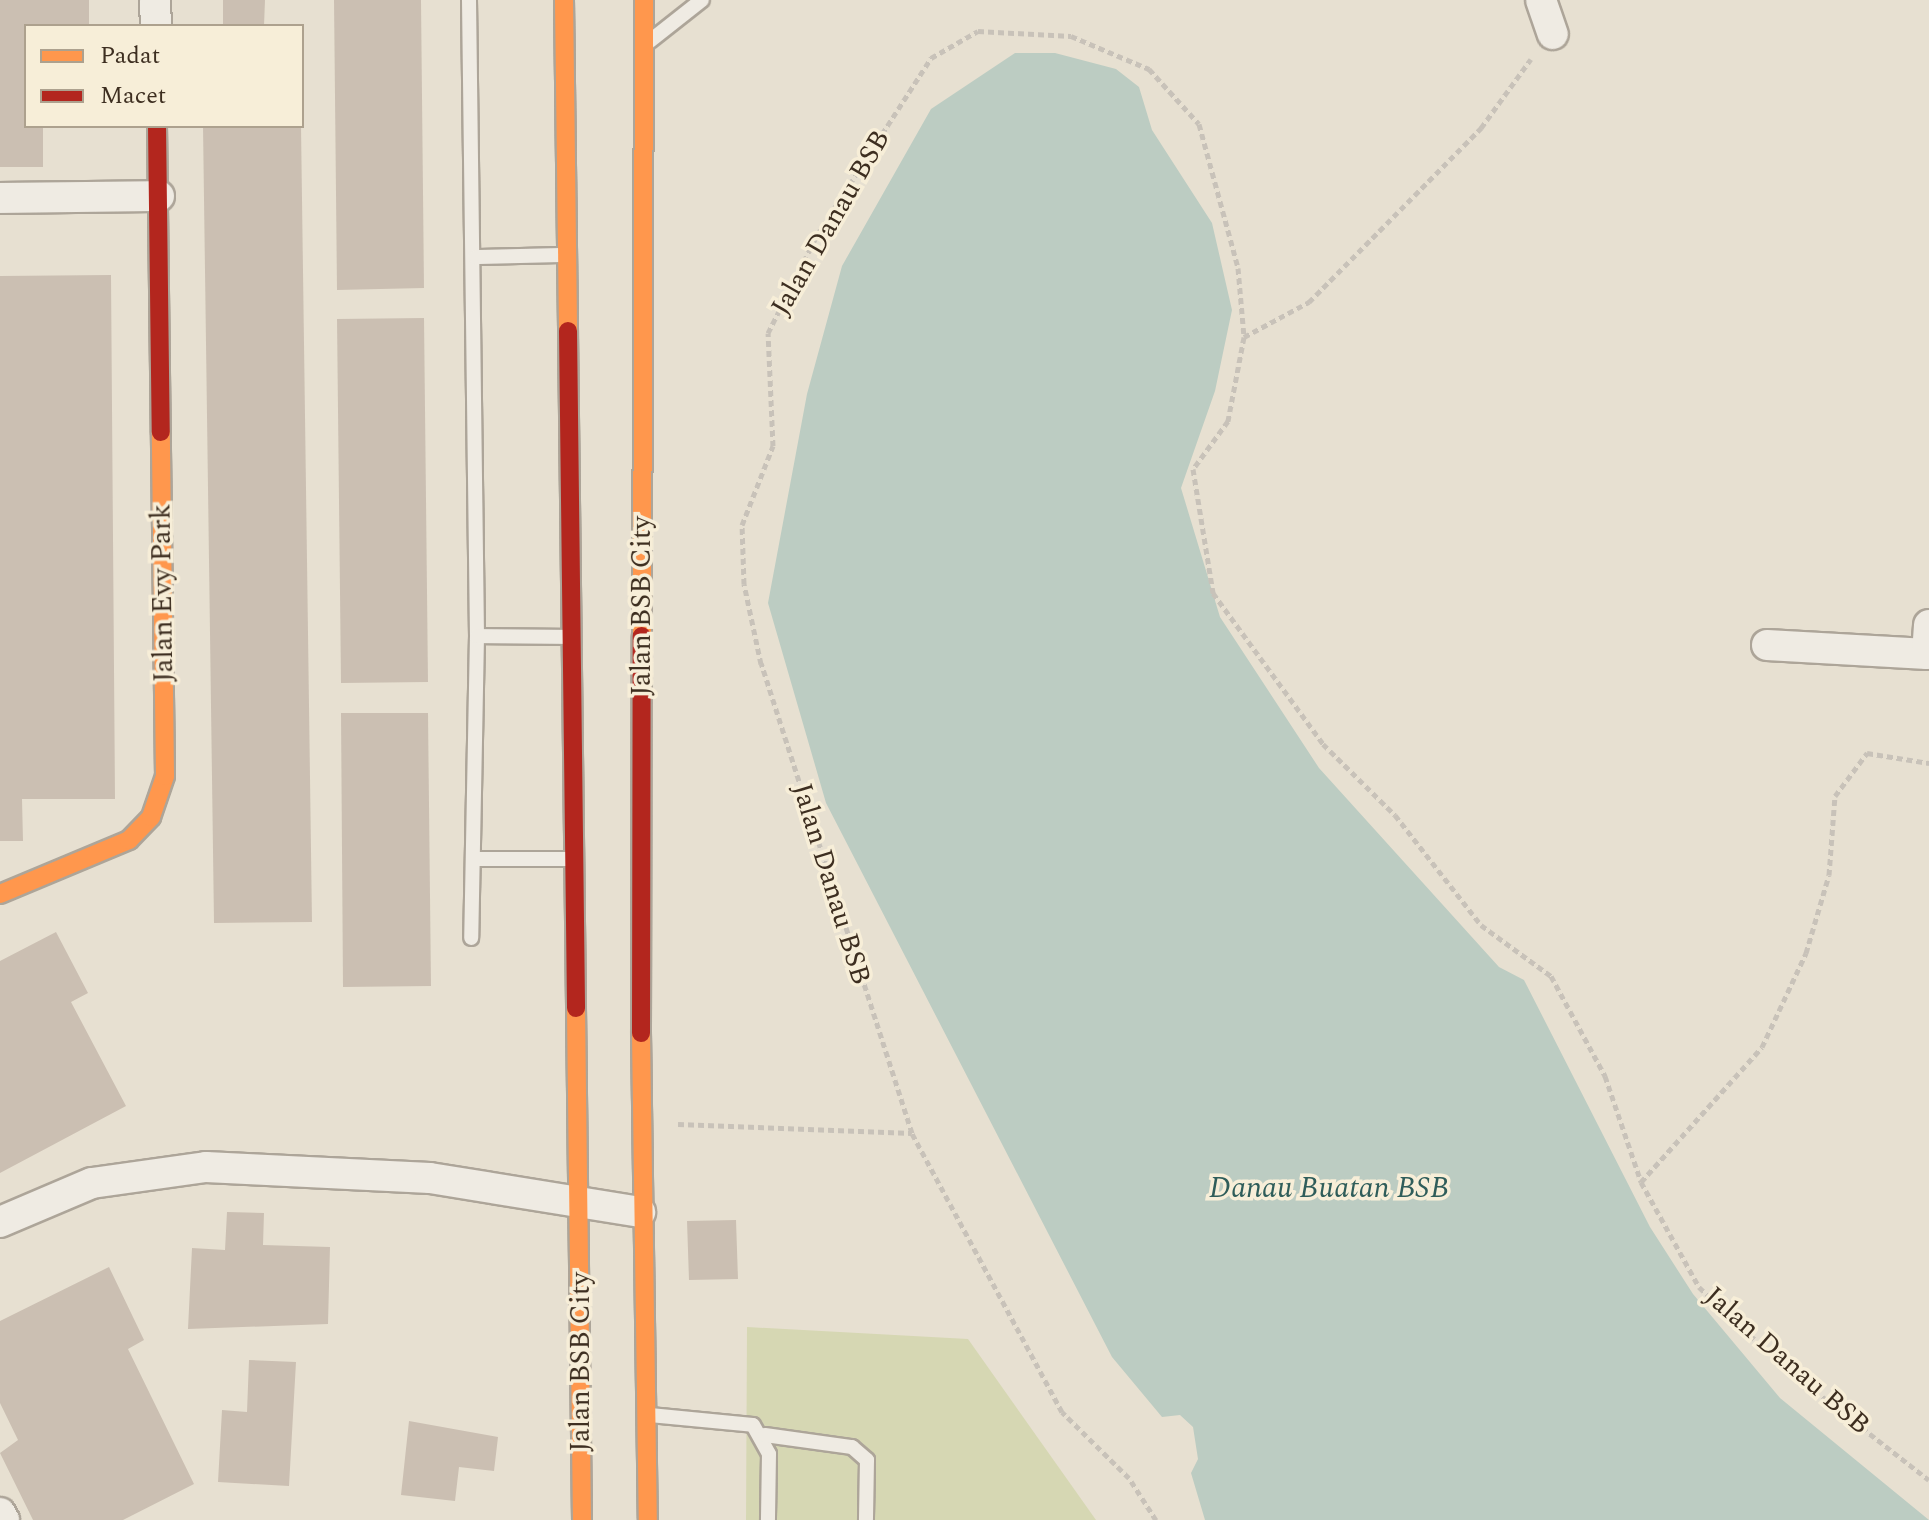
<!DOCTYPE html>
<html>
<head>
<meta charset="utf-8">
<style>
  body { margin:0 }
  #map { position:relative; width:1929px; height:1520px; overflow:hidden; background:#e7e0d1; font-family:Spectral,serif }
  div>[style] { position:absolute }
  .green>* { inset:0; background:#d6d7b3 }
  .water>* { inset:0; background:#bcccc2 }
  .building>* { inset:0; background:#cbbfb2 }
  .path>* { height:5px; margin-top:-2.5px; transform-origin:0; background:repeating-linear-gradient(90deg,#c8c2b9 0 6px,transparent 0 10px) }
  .roads { filter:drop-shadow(2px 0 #ada599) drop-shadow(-2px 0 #ada599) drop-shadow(0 2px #ada599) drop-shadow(0 -2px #ada599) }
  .lane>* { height:14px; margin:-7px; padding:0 7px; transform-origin:7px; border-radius:7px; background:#efebe3 }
  .street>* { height:30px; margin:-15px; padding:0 15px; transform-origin:15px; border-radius:15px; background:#efebe3 }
  .slow>* { height:18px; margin:-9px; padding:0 9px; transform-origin:9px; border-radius:9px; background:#ff974d }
  .jam>* { height:18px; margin:-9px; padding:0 9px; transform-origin:9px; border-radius:9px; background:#b3261e }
  span { translate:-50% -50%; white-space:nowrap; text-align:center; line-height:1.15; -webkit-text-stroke:7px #f7eed8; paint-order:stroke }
  .street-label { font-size:28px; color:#3d2e20 }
  .water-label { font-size:30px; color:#2f5d5a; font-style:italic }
  .legend { position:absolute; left:24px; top:24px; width:280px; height:104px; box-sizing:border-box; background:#f7eed8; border:2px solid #ada18e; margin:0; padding:10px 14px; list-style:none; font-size:24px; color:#3d2e20 }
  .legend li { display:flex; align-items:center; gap:16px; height:40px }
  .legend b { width:40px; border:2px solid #ada18e }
</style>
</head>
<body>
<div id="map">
  <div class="green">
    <i style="clip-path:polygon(747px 1327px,968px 1339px,1096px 1520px,746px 1520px)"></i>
  </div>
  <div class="water">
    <i style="clip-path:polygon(1015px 53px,1055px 53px,1116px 69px,1139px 87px,1152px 130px,1212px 223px,1232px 310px,1215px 391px,1181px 488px,1220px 617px,1319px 768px,1499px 967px,1524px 980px,1650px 1227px,1693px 1294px,1780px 1398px,1929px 1520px,1205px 1520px,1191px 1473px,1198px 1459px,1193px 1427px,1180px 1415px,1162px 1417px,1112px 1357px,826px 803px,768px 603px,807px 394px,842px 266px,931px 109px)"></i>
  </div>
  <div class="building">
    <i style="clip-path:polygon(0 0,89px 0,89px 26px,26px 26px,26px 126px,43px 126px,43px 167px,0 167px)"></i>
    <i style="clip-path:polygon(223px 0,265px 0,264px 26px,223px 26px)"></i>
    <i style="clip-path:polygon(334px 0,421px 0,424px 288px,337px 290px)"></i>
    <i style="clip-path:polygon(203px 126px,301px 126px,312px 922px,214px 923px)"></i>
    <i style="clip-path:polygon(111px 275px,115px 799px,22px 799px,23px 841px,0 841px,0 276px)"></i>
    <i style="clip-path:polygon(424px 318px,428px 682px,341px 683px,337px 319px)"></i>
    <i style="clip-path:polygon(341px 713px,428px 713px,431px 986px,343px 987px)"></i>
    <i style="clip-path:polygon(56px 932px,88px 993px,71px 1002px,126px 1106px,0 1173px,0 961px)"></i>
    <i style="clip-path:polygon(227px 1212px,264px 1213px,263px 1245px,330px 1247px,328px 1324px,188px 1329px,192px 1248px,225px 1250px)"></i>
    <i style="clip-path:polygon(736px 1220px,738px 1279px,689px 1280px,687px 1221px)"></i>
    <i style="clip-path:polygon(109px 1267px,144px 1340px,128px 1349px,194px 1484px,123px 1520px,33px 1520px,0 1453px,18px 1440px,0 1403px,0 1321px)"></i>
    <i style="clip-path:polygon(249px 1360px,296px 1362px,289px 1486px,218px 1482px,222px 1410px,247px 1412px)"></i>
    <i style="clip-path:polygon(409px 1421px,498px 1437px,494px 1471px,459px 1467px,455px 1501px,401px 1495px)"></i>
  </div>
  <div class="path">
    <i style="left:1244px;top:337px;width:74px;rotate:-28.3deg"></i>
    <i style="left:1309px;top:302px;width:245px;rotate:-45.3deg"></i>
    <i style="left:1481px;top:128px;width:85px;rotate:-54.1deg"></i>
    <i style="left:678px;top:1124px;width:234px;rotate:2.2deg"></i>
    <i style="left:1641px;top:1182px;width:181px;rotate:-48.1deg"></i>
    <i style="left:1762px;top:1047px;width:104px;rotate:-64.9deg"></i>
    <i style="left:1806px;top:953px;width:81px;rotate:-73.6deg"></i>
    <i style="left:1829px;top:875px;width:79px;rotate:-85.7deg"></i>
    <i style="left:1835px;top:796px;width:54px;rotate:-53.3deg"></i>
    <i style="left:1867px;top:753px;width:63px;rotate:9.2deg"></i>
    <i style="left:1156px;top:1520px;width:50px;rotate:-122.7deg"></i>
    <i style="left:1129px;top:1478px;width:94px;rotate:-135.4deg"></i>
    <i style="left:1062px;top:1412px;width:317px;rotate:-118.3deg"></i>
    <i style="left:912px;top:1133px;width:493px;rotate:-107.8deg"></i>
    <i style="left:761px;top:664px;width:82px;rotate:-102deg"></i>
    <i style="left:744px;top:584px;width:59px;rotate:-91.9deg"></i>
    <i style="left:742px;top:525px;width:85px;rotate:-68.6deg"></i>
    <i style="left:773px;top:446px;width:113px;rotate:-92.5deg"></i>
    <i style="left:768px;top:333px;width:110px;rotate:-63.4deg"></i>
    <i style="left:817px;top:235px;width:211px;rotate:-57.2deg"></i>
    <i style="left:931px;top:58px;width:54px;rotate:-29.9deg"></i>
    <i style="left:978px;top:31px;width:93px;rotate:3.1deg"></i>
    <i style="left:1071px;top:36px;width:85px;rotate:22.9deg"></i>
    <i style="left:1149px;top:69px;width:74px;rotate:47.7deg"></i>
    <i style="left:1199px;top:124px;width:149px;rotate:74.8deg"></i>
    <i style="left:1238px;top:268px;width:69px;rotate:85deg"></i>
    <i style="left:1244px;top:337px;width:86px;rotate:100.8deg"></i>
    <i style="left:1228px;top:421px;width:59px;rotate:126.1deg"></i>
    <i style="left:1193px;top:469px;width:126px;rotate:80.8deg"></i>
    <i style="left:1213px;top:593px;width:187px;rotate:53.9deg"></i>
    <i style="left:1323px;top:744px;width:101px;rotate:44.6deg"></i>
    <i style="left:1395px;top:815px;width:140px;rotate:52deg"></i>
    <i style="left:1481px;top:925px;width:87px;rotate:36.1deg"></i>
    <i style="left:1551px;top:976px;width:114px;rotate:61.6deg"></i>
    <i style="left:1605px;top:1076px;width:112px;rotate:71.2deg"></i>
    <i style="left:1641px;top:1182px;width:120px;rotate:61.1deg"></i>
    <i style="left:1699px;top:1287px;width:115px;rotate:43.2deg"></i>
    <i style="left:1783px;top:1366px;width:185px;rotate:38deg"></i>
  </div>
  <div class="roads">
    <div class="lane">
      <i style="left:469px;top:0;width:636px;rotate:89.28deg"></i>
      <i style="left:477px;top:636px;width:302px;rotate:91.1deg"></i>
      <i style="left:650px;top:41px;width:66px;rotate:-38.3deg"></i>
      <i style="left:476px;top:257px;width:88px;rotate:-1.3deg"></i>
      <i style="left:477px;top:636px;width:92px;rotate:0.6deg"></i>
      <i style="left:474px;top:859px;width:96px"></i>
      <i style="left:650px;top:1415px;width:103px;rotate:5.5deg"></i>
      <i style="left:753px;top:1425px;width:33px;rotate:61deg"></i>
      <i style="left:769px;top:1454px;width:66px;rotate:90.9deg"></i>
      <i style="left:765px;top:1435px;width:88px;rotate:7.9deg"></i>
      <i style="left:852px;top:1447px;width:20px;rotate:41deg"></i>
      <i style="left:867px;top:1460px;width:60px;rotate:91deg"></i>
    </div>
    <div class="street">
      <i style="left:155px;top:0;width:26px;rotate:88deg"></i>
      <i style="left:1541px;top:0;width:36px;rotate:71deg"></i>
      <i style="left:0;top:198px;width:159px;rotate:-0.7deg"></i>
      <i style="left:1767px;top:645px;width:160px;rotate:3.2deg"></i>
      <i style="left:1927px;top:654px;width:29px;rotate:-86deg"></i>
      <i style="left:0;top:1222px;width:100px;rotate:-23deg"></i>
      <i style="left:92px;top:1183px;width:115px;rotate:-8deg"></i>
      <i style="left:206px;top:1167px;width:224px;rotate:2.8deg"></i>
      <i style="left:430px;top:1178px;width:213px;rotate:9.2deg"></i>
      <i style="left:0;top:1513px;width:8px;rotate:60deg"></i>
    </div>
    <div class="slow">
      <i style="left:564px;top:0;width:331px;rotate:89.3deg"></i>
      <i style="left:642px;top:636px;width:636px;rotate:-89.82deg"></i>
      <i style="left:0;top:894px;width:140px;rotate:-22.7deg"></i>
      <i style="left:129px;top:840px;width:32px;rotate:-46deg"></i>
      <i style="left:151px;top:817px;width:43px;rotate:-71.1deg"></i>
      <i style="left:165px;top:776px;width:344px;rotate:-90.7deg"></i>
      <i style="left:576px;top:1008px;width:512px;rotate:89.33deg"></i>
      <i style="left:641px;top:1033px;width:487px;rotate:89.2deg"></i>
    </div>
    <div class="jam">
      <i style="left:157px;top:126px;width:306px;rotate:89.3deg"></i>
      <i style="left:568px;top:331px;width:677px;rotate:89.32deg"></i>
      <i style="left:641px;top:1033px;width:397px;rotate:-89.9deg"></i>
    </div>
  </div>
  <div class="street-label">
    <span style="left:831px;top:223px;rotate:-60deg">Jalan Danau BSB</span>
    <span style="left:163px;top:593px;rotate:-91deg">Jalan Evy Park</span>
    <span style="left:642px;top:606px;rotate:-90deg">Jalan BSB City</span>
    <span style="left:831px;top:884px;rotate:73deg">Jalan Danau BSB</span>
    <span style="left:1787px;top:1361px;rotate:41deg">Jalan Danau BSB</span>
    <span style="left:581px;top:1362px;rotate:-90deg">Jalan BSB City</span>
  </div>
  <div class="water-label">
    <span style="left:1329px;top:1188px">Danau Buatan BSB</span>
  </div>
  <ul class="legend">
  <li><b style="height:10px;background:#ff974d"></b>Padat</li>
  <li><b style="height:10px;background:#b3261e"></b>Macet</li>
  </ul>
</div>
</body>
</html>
